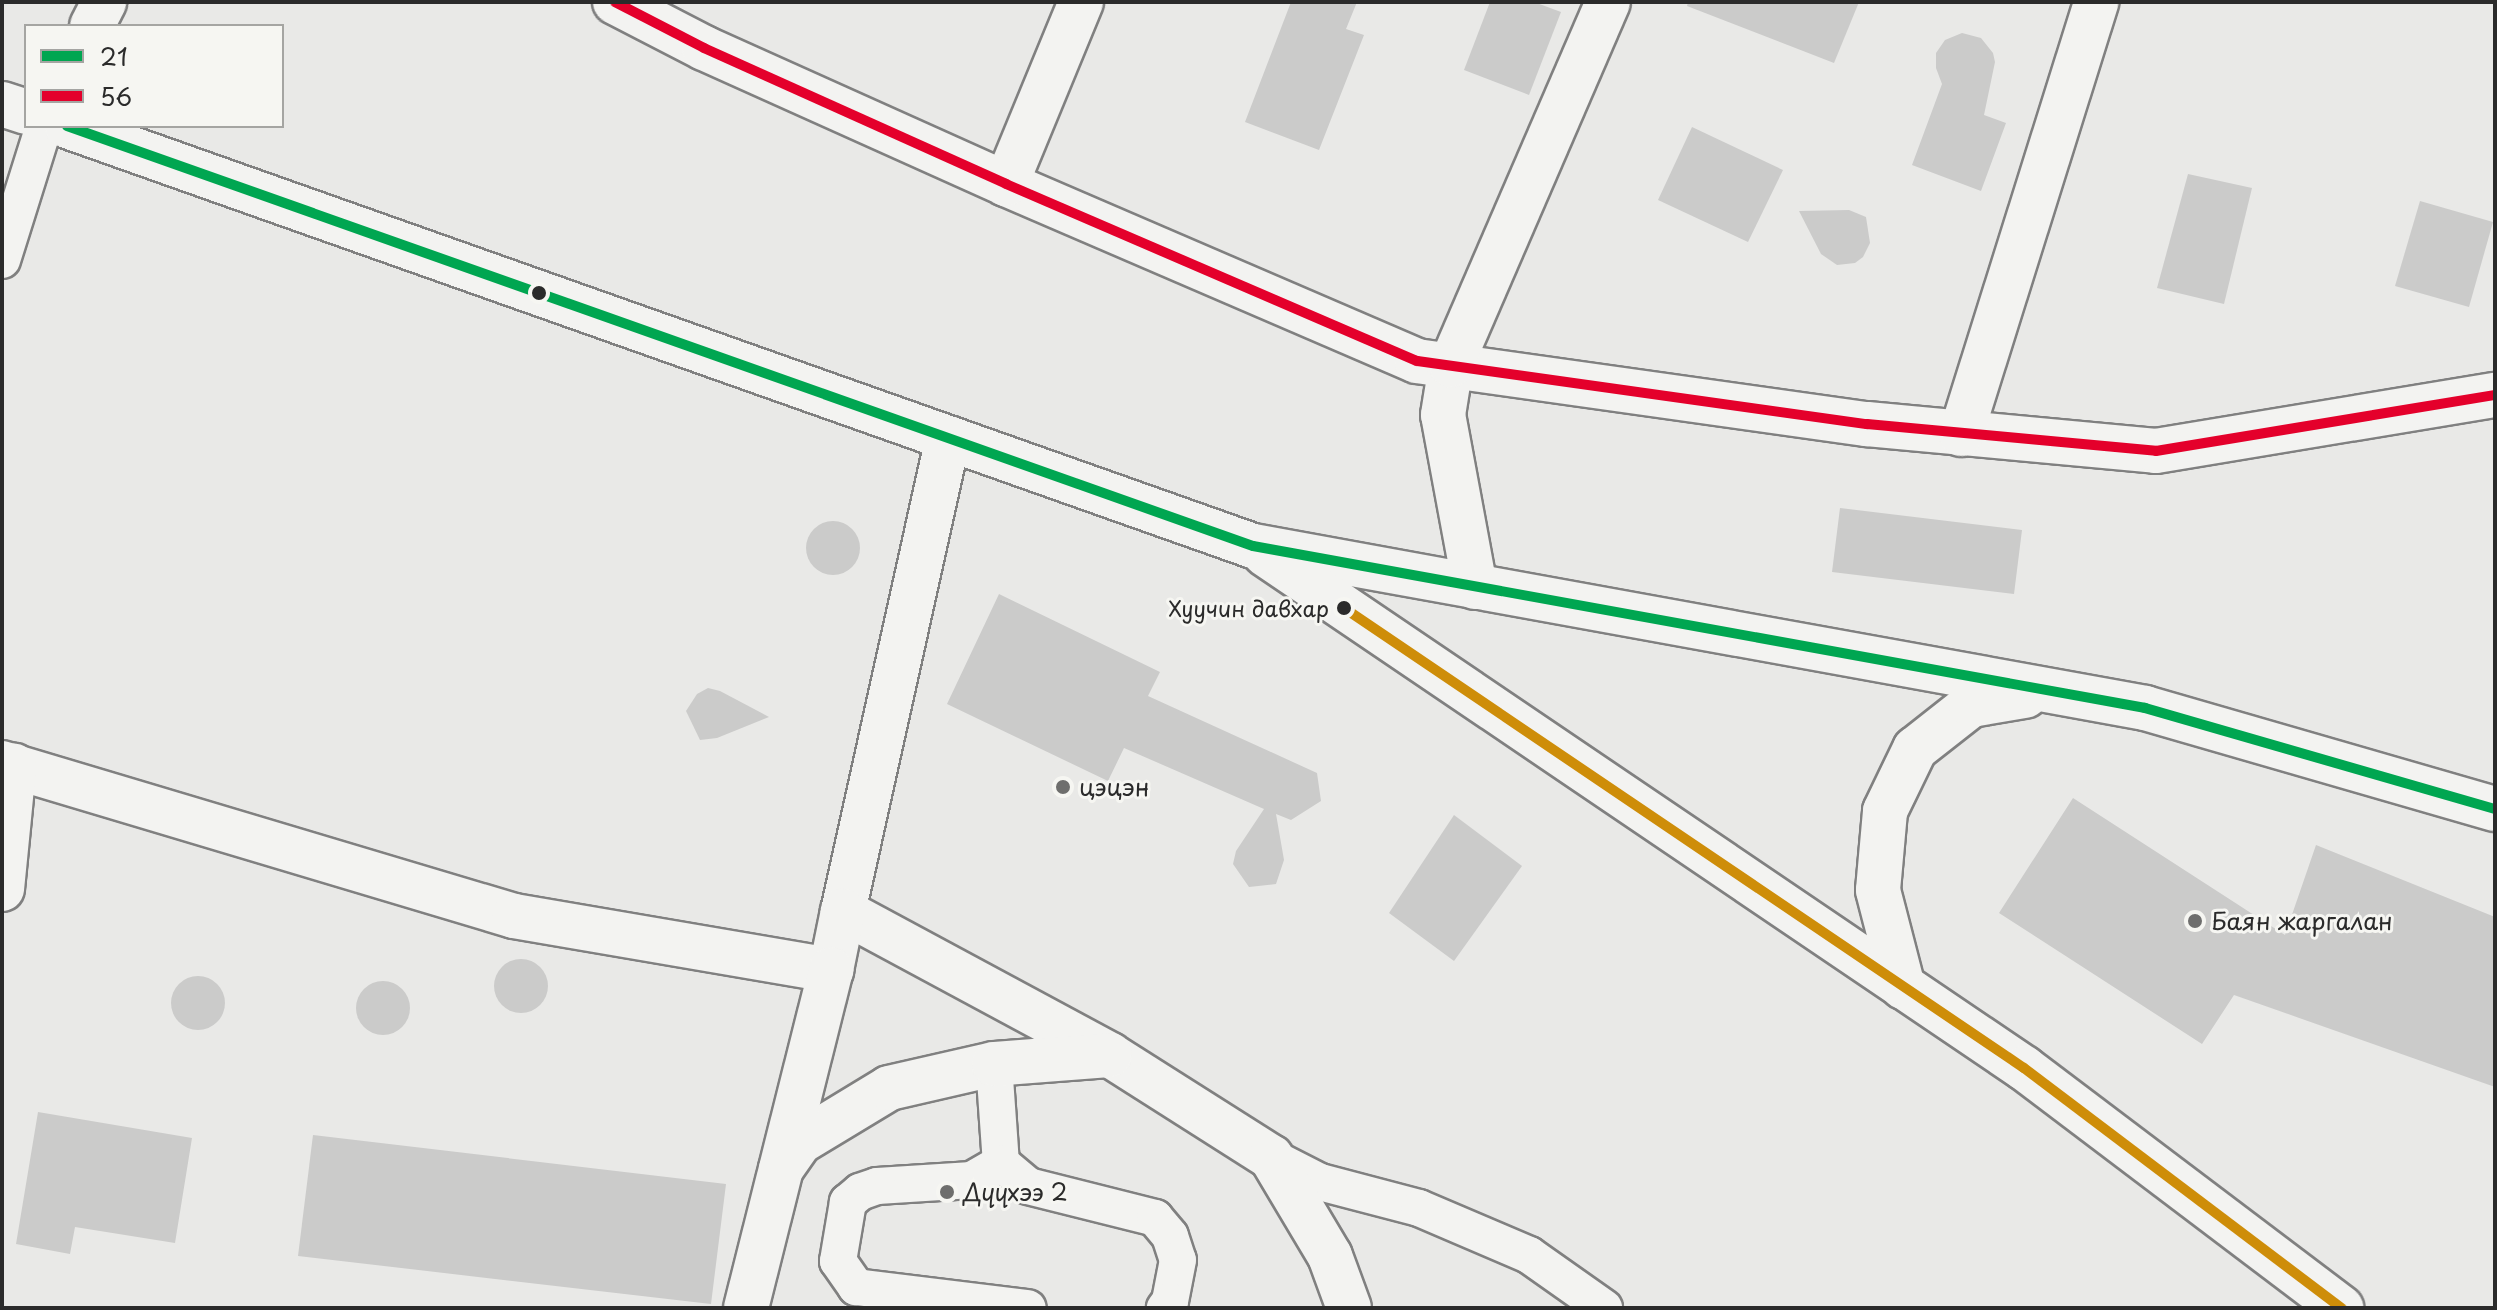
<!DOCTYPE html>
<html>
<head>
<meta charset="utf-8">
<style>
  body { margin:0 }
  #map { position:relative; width:2497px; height:1310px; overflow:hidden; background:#e9e9e7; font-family:"Playpen Sans",sans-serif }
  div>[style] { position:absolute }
  .building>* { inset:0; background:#cbcbca }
  .round { border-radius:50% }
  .roads { filter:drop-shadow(2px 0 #808080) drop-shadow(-2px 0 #808080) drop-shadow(0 2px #808080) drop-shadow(0 -2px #808080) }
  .lane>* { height:36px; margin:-18px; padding:0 18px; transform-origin:18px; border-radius:18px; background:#f3f3f1 }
  .street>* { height:44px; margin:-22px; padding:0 22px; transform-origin:22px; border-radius:22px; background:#f3f3f1 }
  .secondary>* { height:44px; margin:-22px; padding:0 22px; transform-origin:22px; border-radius:22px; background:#f3f3f1 }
  .bus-1>* { height:10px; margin:-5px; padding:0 5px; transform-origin:5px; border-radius:5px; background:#00a651 }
  .bus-2>* { height:10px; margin:-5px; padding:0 5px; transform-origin:5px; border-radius:5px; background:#e4002b }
  .bus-3>* { height:10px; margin:-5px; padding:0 5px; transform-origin:5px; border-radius:5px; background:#ce8d09 }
  .dots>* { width:22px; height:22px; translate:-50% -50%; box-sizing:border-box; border:4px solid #f6f6f2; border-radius:50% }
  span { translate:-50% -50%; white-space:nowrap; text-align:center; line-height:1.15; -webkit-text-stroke:6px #f6f6f2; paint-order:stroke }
  .bus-label { font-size:22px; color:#2b2b2b }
  .right { translate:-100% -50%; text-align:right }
  .poi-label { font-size:24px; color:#2b2b2b }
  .left { translate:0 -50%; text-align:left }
  .frame { position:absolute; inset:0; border:4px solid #2b2b2b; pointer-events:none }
  .legend { position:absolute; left:24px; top:24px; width:260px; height:104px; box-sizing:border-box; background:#f6f6f2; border:2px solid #a5a5a2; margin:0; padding:10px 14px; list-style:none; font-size:24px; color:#2b2b2b }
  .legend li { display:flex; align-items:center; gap:16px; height:40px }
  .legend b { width:40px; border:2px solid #a5a5a2 }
</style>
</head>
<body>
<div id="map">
  <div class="building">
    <i style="clip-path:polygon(1291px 2px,1357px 2px,1346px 29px,1364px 35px,1319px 150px,1245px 122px)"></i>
    <i style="clip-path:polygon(1490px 2px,1534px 2px,1561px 12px,1529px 95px,1464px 70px)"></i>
    <i style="clip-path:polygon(1688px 2px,1859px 2px,1834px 63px,1687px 6px)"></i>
    <i style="clip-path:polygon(1962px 33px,1981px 38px,1993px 53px,1995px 62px,1984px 115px,2006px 123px,1981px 191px,1912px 165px,1942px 84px,1936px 68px,1936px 53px,1945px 40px)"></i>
    <i style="clip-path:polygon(1692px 127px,1783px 170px,1748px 242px,1658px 200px)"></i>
    <i style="clip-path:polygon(2188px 174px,2252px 188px,2224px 304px,2157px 288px)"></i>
    <i style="clip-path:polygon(2420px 201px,2493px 222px,2469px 307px,2395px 286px)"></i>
    <i style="clip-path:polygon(1849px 210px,1866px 217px,1870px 243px,1863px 257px,1855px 263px,1837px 265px,1821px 254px,1799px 211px)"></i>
    <i style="clip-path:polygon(1840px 508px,2022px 530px,2014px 594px,1832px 572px)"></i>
    <i class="round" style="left:806px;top:521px;width:54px;height:54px"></i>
    <i style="clip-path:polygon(999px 594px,1160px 672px,1148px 696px,1317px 773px,1321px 801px,1291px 820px,1276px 814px,1284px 860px,1276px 884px,1249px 887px,1233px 864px,1236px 851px,1264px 809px,1124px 748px,1108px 781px,947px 704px)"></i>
    <i style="clip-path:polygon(708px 688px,720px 691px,769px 717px,717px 738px,700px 740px,686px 711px,697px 694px)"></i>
    <i style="clip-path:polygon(2073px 798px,2285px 935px,2316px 845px,2495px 917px,2495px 1087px,2234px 995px,2202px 1044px,1999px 913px)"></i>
    <i style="clip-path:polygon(1454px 815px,1522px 866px,1454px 961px,1389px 913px)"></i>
    <i class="round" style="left:494px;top:959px;width:54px;height:54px"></i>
    <i class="round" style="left:171px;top:976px;width:54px;height:54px"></i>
    <i class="round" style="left:356px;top:981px;width:54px;height:54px"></i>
    <i style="clip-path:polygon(38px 1112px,192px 1138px,175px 1243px,75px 1227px,70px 1254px,16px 1244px)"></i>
    <i style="clip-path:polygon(313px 1135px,726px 1184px,711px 1304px,298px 1256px)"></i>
  </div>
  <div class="roads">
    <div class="lane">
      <i style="left:2px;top:260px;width:140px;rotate:-72.6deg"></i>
      <i style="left:994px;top:1064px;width:99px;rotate:86deg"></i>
      <i style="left:1001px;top:1163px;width:35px;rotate:40deg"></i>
      <i style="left:1028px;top:1186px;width:131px;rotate:14.1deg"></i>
      <i style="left:1155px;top:1218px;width:23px;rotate:50deg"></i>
      <i style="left:1170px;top:1236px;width:25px;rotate:72deg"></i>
      <i style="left:1178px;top:1260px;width:42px;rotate:101deg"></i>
      <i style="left:1170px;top:1301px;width:9px;rotate:126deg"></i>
      <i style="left:1271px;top:1157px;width:55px;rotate:27deg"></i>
      <i style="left:1320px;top:1182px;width:102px;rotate:14.7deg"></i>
      <i style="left:1419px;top:1208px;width:120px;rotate:23.1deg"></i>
      <i style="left:1529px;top:1255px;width:92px;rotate:35.2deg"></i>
      <i style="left:1001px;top:1163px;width:34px;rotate:150deg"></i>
      <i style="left:972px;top:1180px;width:95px;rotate:176.4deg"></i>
      <i style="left:877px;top:1186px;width:18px;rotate:161deg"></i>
      <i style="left:860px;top:1192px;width:16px;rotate:140deg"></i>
      <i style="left:848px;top:1202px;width:60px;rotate:99.6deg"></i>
      <i style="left:838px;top:1261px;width:32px;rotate:55deg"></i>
      <i style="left:856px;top:1287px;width:173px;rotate:7deg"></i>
    </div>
    <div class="street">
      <i style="left:615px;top:2px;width:100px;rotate:27.3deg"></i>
      <i style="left:704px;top:48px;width:331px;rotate:24.2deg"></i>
      <i style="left:1006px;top:184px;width:447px;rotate:23.3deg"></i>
      <i style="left:1417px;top:361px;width:454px;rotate:8deg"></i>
      <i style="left:1867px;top:424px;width:290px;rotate:5.3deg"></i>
      <i style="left:2156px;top:451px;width:344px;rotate:-9.4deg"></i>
      <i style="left:92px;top:26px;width:27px;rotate:-63deg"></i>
      <i style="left:1006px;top:184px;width:197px;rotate:-67.6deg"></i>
      <i style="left:1961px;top:434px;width:453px;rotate:-72.6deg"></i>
      <i style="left:948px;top:438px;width:485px;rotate:102.5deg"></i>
      <i style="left:843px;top:911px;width:303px;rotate:28.3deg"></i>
      <i style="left:1110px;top:1055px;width:191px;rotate:32.4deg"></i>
      <i style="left:1271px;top:1157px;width:115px;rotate:59.2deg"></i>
      <i style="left:1330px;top:1256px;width:55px;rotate:69.9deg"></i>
      <i style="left:1475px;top:587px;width:175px;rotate:-100.5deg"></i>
      <i style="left:1443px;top:415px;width:51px;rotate:-80.9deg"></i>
      <i style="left:1451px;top:365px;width:395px;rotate:-66.6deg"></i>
      <i style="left:2px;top:763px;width:534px;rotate:16.64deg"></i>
      <i style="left:514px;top:916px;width:322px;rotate:9.7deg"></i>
      <i style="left:831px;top:970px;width:60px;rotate:-78.5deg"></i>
      <i style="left:2px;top:889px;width:124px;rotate:-84.4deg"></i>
      <i style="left:781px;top:1169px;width:33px;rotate:-55deg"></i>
      <i style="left:800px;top:1142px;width:104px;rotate:-31.2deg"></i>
      <i style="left:889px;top:1088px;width:108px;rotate:-12.9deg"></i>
      <i style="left:994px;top:1064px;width:116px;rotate:-4.4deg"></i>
      <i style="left:746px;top:1308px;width:349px;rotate:-75.9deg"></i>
    </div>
    <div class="secondary">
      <i style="left:2px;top:104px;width:25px;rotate:18deg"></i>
      <i style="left:67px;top:126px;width:1258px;rotate:19.5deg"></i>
      <i style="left:1253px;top:546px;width:907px;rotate:10.29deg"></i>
      <i style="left:2145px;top:708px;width:364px;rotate:16.1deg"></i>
      <i style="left:1265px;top:554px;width:917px;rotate:34.11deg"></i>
      <i style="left:2024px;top:1068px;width:398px;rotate:37.1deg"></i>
      <i style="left:1903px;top:987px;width:100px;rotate:-104.5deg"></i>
      <i style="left:1878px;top:890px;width:79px;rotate:-84.9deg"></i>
      <i style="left:1885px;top:811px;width:69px;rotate:-64.2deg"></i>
      <i style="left:1915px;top:749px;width:71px;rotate:-38.2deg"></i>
      <i style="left:1971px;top:705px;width:55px;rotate:-9.5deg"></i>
    </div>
  </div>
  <div class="bus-1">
    <i style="left:67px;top:126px;width:1258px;rotate:19.5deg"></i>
    <i style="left:1253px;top:546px;width:907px;rotate:10.29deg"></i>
    <i style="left:2145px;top:708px;width:364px;rotate:16.1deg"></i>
  </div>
  <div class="bus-2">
    <i style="left:615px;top:2px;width:100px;rotate:27.3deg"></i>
    <i style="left:704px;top:48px;width:331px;rotate:24.2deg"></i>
    <i style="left:1006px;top:184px;width:447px;rotate:23.3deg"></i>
    <i style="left:1417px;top:361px;width:454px;rotate:8deg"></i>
    <i style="left:1867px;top:424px;width:290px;rotate:5.3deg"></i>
    <i style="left:2156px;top:451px;width:344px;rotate:-9.4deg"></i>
  </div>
  <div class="bus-3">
    <i style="left:1344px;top:608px;width:821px;rotate:34.08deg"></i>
    <i style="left:2024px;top:1068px;width:398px;rotate:37.1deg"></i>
  </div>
  <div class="dots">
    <i style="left:539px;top:293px;background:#2b2b2b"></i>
    <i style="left:1344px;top:608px;background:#2b2b2b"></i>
    <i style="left:1063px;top:787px;background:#6e6e6d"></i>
    <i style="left:2195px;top:921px;background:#6e6e6d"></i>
    <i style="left:947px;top:1192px;background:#6e6e6d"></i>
  </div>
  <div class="bus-label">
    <span class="right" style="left:1329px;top:608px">Хуучин давхар</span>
  </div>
  <div class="poi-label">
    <span class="left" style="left:1079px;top:787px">цэцэн</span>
    <span class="left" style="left:2211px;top:921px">Баян жаргалан</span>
    <span class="left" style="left:963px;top:1192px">Дүүхээ 2</span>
  </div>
  <div class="frame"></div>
  <ul class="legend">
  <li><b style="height:10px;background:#00a651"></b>21</li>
  <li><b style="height:10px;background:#e4002b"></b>56</li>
  </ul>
</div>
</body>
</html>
